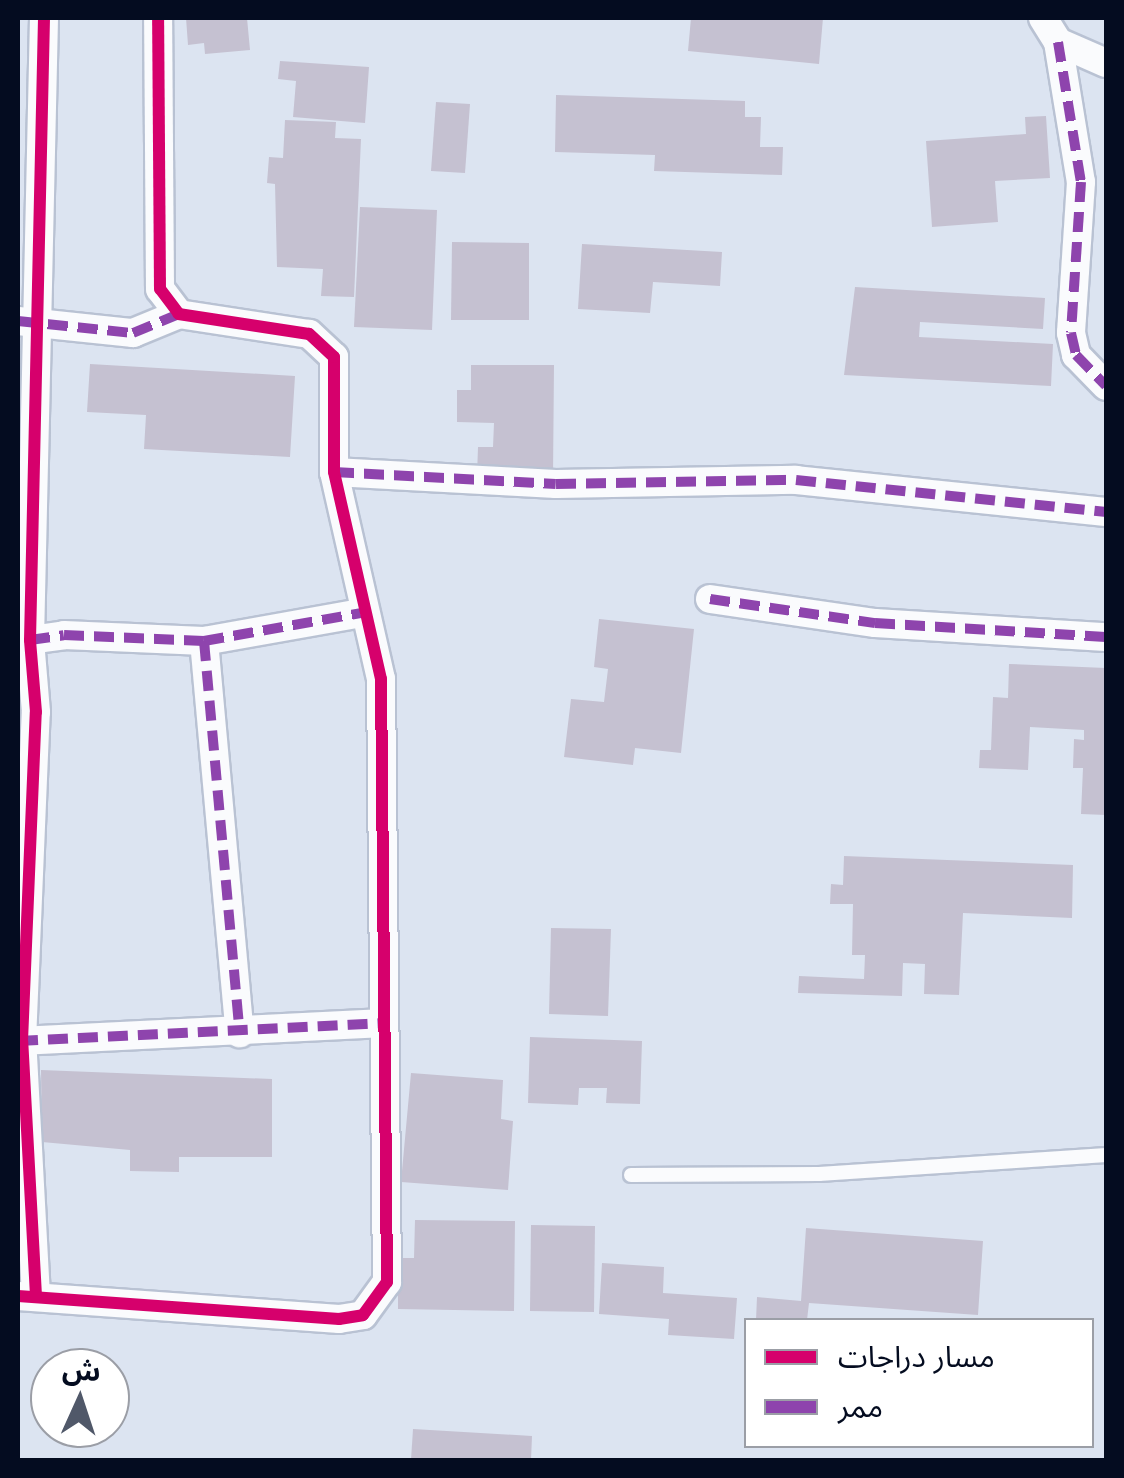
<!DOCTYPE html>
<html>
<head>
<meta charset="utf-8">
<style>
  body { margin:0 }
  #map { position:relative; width:1124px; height:1478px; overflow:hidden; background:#dce4f1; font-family:Montserrat,"Noto Sans Arabic",sans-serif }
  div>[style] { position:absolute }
  .building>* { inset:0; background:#c5c1d1 }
  .roads { filter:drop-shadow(2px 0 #b9c2d3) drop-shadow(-2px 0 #b9c2d3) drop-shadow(0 2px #b9c2d3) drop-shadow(0 -2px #b9c2d3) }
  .service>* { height:14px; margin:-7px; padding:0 7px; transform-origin:7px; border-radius:7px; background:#fafbfd }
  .minor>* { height:28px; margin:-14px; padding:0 14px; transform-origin:14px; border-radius:14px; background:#fafbfd }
  .quiet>* { height:10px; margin-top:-5px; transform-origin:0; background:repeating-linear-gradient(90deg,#8e44ad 0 20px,transparent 0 30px) }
  .cycleway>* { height:12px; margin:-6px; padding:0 6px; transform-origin:6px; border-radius:6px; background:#d6006c }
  span { translate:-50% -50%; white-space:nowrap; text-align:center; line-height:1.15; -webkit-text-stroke:10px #fff; paint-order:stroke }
  .frame { position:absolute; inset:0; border:20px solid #040c20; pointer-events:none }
  .legend { position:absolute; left:744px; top:1318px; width:350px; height:130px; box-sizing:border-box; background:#fff; border:2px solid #9b9ea6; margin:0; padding:12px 18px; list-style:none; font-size:30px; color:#040c20 }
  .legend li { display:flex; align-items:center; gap:20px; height:50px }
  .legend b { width:50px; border:2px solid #9b9ea6 }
  .north { position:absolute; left:30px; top:1348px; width:100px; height:100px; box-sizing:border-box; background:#fff; border:2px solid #9b9ea6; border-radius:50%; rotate:3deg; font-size:28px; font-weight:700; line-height:40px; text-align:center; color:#040c20 }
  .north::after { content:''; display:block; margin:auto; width:35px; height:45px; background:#505869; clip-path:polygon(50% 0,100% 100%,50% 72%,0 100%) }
</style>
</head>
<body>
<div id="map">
  <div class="building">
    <i style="clip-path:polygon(186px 18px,247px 18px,250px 50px,205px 54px,204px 43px,188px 45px)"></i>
    <i style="clip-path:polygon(691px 18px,823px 18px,819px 64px,688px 51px)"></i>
    <i style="clip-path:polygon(280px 61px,369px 67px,365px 123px,293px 117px,296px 81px,278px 79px)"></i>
    <i style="clip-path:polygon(556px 95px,745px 101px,745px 117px,761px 117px,760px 147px,783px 147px,782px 175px,654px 171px,655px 155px,555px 152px)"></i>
    <i style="clip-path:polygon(436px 102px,470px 104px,465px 173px,431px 171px)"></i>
    <i style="clip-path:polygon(1046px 116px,1050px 178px,995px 181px,998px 222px,932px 227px,926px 141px,1026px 134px,1025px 117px)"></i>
    <i style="clip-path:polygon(285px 120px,336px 122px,335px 138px,361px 139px,354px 297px,321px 296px,323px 269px,277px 267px,275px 184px,267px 183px,269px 157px,283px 158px)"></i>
    <i style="clip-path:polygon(360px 207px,437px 210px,432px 330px,354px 327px)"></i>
    <i style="clip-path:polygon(452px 242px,529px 243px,529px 320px,451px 320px)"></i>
    <i style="clip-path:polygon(582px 244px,722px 252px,720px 286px,653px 282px,650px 313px,578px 309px)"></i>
    <i style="clip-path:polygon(855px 287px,1045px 298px,1043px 329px,920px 322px,919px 337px,1053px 344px,1051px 386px,844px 375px)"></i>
    <i style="clip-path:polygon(90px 364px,295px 376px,290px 457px,144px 449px,146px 415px,87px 412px)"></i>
    <i style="clip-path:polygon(471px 365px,554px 365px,553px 476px,477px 476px,478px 447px,493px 447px,494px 423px,457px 422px,457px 390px,471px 390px)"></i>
    <i style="clip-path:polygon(599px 619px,694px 629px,681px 753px,635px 748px,633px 765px,564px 757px,571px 699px,604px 702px,608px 669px,594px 667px)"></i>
    <i style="clip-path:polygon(1009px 664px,1106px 668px,1106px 815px,1081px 814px,1083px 768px,1073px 768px,1074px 739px,1084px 740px,1084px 730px,1030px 727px,1028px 770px,979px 768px,980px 750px,991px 750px,993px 697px,1008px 698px)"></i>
    <i style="clip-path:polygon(844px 856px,1073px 865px,1072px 918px,963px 913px,959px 995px,924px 994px,925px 964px,903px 963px,902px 996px,798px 993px,799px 976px,864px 979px,865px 955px,852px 955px,853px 904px,830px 904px,831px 884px,843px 885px)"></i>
    <i style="clip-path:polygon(551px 928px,611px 929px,608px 1016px,549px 1014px)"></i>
    <i style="clip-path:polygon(530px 1037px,642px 1041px,640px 1104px,606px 1103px,607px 1088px,579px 1088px,578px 1105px,528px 1103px)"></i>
    <i style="clip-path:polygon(41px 1070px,272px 1079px,272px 1157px,179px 1157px,179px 1172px,130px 1171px,130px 1150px,42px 1142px)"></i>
    <i style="clip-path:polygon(411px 1073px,503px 1080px,501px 1119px,513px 1121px,508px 1190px,401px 1182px)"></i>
    <i style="clip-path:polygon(415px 1220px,515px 1221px,514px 1311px,398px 1309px,398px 1258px,414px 1258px)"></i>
    <i style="clip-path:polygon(531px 1225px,595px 1226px,594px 1312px,530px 1311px)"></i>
    <i style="clip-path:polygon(806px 1228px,983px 1241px,978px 1315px,809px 1303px,807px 1320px,756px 1320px,757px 1297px,801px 1301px)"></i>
    <i style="clip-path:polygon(602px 1263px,664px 1267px,663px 1293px,737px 1298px,734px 1339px,668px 1335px,669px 1319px,599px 1314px)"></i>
    <i style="clip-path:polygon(413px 1429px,532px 1436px,531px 1460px,411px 1460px)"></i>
  </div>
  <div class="roads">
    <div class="service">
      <i style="left:631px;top:1175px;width:188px;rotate:-0.3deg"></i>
      <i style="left:819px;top:1174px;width:288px;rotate:-3.8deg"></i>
    </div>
    <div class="minor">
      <i style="left:1043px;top:18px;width:28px;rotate:58deg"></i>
      <i style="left:1058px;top:42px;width:52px;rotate:23.6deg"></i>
      <i style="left:1058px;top:42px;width:142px;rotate:80.7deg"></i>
      <i style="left:1081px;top:182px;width:151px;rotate:93.8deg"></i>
      <i style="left:1071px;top:333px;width:23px;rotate:77deg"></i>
      <i style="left:1076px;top:355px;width:43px;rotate:45.9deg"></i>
      <i style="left:18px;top:321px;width:116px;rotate:6deg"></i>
      <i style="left:133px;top:333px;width:50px;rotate:-22.4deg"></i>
      <i style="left:334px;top:472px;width:222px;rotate:3.1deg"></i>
      <i style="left:556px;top:484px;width:240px;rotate:-1deg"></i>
      <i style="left:796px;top:480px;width:312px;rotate:5.9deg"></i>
      <i style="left:710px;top:599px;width:167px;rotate:8.3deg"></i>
      <i style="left:875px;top:623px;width:231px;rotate:3.5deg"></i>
      <i style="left:30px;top:640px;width:34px;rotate:-8deg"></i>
      <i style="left:64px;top:635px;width:140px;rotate:2.5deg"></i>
      <i style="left:204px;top:641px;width:159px;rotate:-10.1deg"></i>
      <i style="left:204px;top:641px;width:394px;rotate:84.8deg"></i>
      <i style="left:18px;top:1041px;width:363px;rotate:-2.8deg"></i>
      <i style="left:18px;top:1296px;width:322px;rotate:4.1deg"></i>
      <i style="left:339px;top:1319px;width:24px;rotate:-9deg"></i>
      <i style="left:363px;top:1315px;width:41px;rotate:-54deg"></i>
      <i style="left:387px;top:1282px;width:603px;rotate:-90.57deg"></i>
      <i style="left:381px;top:679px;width:212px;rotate:-102.8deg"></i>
      <i style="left:334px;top:472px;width:115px;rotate:-90deg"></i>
      <i style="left:334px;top:357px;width:34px;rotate:-137deg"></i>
      <i style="left:309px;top:334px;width:132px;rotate:-171.3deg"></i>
      <i style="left:179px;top:314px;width:31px;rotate:-127deg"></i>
      <i style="left:160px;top:289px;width:271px;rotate:-90.4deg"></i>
      <i style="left:36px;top:1296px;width:255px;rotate:-93.1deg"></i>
      <i style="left:22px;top:1041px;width:329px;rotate:-87.6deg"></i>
      <i style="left:36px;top:712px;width:72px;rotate:-94.8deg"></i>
      <i style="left:30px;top:640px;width:622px;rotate:-88.71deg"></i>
    </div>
  </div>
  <div class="quiet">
    <i style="left:1058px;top:42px;width:142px;rotate:80.7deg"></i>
    <i style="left:1081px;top:182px;width:151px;rotate:93.8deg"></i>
    <i style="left:1071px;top:333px;width:23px;rotate:77deg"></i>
    <i style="left:1076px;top:355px;width:43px;rotate:45.9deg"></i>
    <i style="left:18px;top:321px;width:116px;rotate:6deg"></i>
    <i style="left:133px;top:333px;width:50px;rotate:-22.4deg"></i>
    <i style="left:334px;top:472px;width:222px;rotate:3.1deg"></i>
    <i style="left:556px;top:484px;width:240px;rotate:-1deg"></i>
    <i style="left:796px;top:480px;width:312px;rotate:5.9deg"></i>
    <i style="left:710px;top:599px;width:167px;rotate:8.3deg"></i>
    <i style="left:875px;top:623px;width:231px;rotate:3.5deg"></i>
    <i style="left:30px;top:640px;width:34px;rotate:-8deg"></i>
    <i style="left:64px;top:635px;width:140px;rotate:2.5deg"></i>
    <i style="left:204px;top:641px;width:159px;rotate:-10.1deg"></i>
    <i style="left:204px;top:641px;width:394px;rotate:84.8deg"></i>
    <i style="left:18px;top:1041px;width:363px;rotate:-2.8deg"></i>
  </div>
  <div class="cycleway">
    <i style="left:18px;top:1296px;width:322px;rotate:4.1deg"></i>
    <i style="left:339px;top:1319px;width:24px;rotate:-9deg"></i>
    <i style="left:363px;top:1315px;width:41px;rotate:-54deg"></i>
    <i style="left:387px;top:1282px;width:603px;rotate:-90.57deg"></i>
    <i style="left:381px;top:679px;width:212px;rotate:-102.8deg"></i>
    <i style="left:334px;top:472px;width:115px;rotate:-90deg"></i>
    <i style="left:334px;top:357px;width:34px;rotate:-137deg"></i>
    <i style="left:309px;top:334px;width:132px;rotate:-171.3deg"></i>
    <i style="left:179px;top:314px;width:31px;rotate:-127deg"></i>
    <i style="left:160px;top:289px;width:271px;rotate:-90.4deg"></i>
    <i style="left:36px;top:1296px;width:255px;rotate:-93.1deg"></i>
    <i style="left:22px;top:1041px;width:329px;rotate:-87.6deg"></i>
    <i style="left:36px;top:712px;width:72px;rotate:-94.8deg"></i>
    <i style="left:30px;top:640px;width:622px;rotate:-88.71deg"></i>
  </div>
  <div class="frame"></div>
  <ul class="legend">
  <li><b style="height:12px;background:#d6006c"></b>مسار دراجات</li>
  <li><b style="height:12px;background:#8e44ad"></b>ممر</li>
  </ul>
  <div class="north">ش</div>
</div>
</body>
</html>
